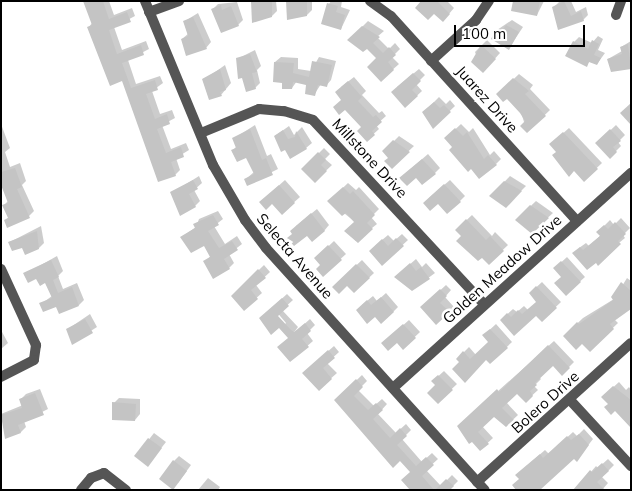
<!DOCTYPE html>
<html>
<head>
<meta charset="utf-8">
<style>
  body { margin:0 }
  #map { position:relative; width:632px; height:491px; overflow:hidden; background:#fff; font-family:Mulish,sans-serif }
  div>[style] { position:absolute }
  .shadow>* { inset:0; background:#0003 }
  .building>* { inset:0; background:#c4c4c4 }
  .street>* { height:10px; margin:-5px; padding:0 5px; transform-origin:5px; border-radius:5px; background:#555 }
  span { translate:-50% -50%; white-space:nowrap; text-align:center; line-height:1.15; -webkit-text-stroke:5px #fff; paint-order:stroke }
  .street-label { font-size:15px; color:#000 }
  .frame { position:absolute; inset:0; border:2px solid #000; pointer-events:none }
  .scale { position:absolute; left:454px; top:25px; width:131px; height:22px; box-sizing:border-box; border:2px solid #000; border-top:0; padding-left:6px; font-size:15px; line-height:18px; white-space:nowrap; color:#000; -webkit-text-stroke:4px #fff; paint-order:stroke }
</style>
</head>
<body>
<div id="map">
  <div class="shadow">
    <i style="clip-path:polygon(84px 1px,109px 1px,114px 15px,132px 8px,135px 16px,114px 27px,122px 50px,146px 41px,149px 49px,128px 60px,136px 84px,160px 76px,163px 83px,152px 91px,160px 114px,172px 110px,175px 118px,162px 125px,171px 149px,186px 143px,189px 150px,176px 158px,180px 170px,175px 175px,123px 80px,89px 27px,92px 23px)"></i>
    <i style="clip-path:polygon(253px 1px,276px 1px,277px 11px,272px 16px)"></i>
    <i style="clip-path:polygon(288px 1px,312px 1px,312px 10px,307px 15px)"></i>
    <i style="clip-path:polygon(331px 1px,342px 1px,341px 7px,350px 10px,341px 29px,329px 4px)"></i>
    <i style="clip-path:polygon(422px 1px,447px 1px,454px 8px,443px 21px)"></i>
    <i style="clip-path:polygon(515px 1px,544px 1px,537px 15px)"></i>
    <i style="clip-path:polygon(560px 1px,571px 1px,576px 12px,586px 7px,588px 15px,583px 20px,559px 28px,554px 7px)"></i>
    <i style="clip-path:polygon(237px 2px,243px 20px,238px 25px,213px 9px,218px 4px)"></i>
    <i style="clip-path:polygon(198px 13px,211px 42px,206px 48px,182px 39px,189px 33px,185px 21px)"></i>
    <i style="clip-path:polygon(512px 20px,523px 27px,509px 48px,497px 30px)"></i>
    <i style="clip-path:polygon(368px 21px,384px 31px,377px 37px,389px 49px,395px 43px,400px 49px,392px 57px,399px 64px,381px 80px,378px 58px,367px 47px,349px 40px)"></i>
    <i style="clip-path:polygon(598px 36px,603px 39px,598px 50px,605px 53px,597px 64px,590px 61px,586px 65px,574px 42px,579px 37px,592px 43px)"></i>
    <i style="clip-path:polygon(487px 40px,500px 53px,483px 72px,475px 52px)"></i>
    <i style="clip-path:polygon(631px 41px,631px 68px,608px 59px,622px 51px,621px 47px)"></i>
    <i style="clip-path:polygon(255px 50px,261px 66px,257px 70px,260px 83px,255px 88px,237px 59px)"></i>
    <i style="clip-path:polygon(281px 57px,298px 58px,298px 69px,311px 71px,319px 57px,336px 61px,331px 80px,326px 86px,321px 84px,314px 95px,308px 84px,297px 81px,292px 88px,283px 82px,275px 62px)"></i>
    <i style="clip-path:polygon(225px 65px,231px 83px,221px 95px,204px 80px)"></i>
    <i style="clip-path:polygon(419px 69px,425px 75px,416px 84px,422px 91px,406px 106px,397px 87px)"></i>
    <i style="clip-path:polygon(519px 74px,533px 85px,530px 89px,550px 110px,527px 132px,521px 112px,507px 97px,498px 94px)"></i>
    <i style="clip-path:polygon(354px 77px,366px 91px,362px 95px,379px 113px,382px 111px,386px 116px,376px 125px,379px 129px,367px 140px,362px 127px,342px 99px,341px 87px)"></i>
    <i style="clip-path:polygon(439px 97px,446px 104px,450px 100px,455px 106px,433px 127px,424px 112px)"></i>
    <i style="clip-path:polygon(1px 124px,10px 148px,5px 152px,10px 167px,20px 163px,26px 181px,22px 185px,34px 211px,29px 216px,5px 221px,9px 217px,3px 206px,8px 201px,1px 183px)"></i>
    <i style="clip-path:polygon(461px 124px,469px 132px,473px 128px,490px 155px,494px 151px,501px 159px,496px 164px,454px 147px,446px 138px)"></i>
    <i style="clip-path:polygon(255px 125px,267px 156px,271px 154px,278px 169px,248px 184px,246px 179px,254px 172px,247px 156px,233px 150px,237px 146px,233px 139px)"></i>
    <i style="clip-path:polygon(616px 125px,625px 135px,618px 142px,621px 146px,610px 157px,597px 143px)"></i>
    <i style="clip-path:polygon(289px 126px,294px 135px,302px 127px,312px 143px,306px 148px,275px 136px)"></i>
    <i style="clip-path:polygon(569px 128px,602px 163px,584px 180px,551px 144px)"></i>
    <i style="clip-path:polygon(399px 136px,414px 146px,392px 167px,390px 157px,384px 151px)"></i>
    <i style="clip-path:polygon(324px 148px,330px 154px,325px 159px,332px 165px,315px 181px,303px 169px)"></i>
    <i style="clip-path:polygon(428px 154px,440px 168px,435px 173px,416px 176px,406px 173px)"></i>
    <i style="clip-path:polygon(199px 176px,202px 183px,194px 190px,200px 201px,195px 206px,172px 193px)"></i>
    <i style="clip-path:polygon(510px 176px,526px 186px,506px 206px,491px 196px)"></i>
    <i style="clip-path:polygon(285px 180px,300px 197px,282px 213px,266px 197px)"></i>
    <i style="clip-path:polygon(450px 180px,465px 196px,460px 201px,438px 202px,429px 198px)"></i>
    <i style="clip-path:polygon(348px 183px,356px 190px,359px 187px,379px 209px,371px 217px,377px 224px,356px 241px,346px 231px,355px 222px,329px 201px)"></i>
    <i style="clip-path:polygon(536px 201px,553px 213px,532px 232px,516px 220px)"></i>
    <i style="clip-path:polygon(317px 209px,329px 225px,324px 231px,293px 234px,296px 226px)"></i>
    <i style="clip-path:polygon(218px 211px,223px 219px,214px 226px,225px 244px,237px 236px,242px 244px,229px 254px,234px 263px,229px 268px,204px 262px,211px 256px,204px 244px,182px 237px,196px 227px,199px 219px)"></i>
    <i style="clip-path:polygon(472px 215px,492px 236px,495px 232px,508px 245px,489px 263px,456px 230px)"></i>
    <i style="clip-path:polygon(621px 218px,630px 228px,623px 235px,625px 238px,587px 269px,579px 248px,586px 243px,589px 246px,601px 235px,598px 232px,610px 220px,614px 225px)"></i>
    <i style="clip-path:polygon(41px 226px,44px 243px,39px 248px,10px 242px)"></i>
    <i style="clip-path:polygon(402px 234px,408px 240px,382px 264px,375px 246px,388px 235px,394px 241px)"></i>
    <i style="clip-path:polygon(334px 241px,346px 254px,323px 275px,322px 265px,316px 258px)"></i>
    <i style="clip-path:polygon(57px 256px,63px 271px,58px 276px,63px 289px,77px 283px,84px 300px,79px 305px,41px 304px,52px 296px,46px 282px,25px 274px)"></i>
    <i style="clip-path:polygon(567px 257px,585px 277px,566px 294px,563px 276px,555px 268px)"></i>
    <i style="clip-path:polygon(416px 259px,422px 267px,426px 263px,435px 273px,412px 290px,401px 272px)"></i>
    <i style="clip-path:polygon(362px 260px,374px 273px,354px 292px,347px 284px,333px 287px)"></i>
    <i style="clip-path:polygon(264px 265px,270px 272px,256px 285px,262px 293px,244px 309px,232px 296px)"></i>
    <i style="clip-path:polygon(627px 278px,631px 281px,631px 307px,614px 319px,618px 323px,590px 350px,582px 342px,564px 336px,583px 318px,614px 299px)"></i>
    <i style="clip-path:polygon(542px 282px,561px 302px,542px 320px,536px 314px,501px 320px,513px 309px,517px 312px,524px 306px,528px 310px,538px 301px,530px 293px)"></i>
    <i style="clip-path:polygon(446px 285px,451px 290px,445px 297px,454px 307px,437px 323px,422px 307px)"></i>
    <i style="clip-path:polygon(386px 293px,398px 307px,393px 312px,375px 316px,362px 305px,373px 296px,377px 301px)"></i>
    <i style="clip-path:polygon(evenodd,287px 294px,293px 300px,282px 310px,298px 327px,292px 335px,310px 319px,315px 325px,307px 333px,313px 341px,290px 361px,289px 338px,266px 313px,287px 294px,275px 310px,286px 323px,284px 325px,273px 312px,275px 310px)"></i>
    <i style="clip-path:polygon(90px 314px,97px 327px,72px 343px,68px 329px)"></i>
    <i style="clip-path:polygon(409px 320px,420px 332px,403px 348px,397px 341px,383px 343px)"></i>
    <i style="clip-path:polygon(496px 324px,512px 342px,490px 363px,486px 359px,461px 362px,457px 359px,469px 347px,476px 355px,490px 342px,484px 335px)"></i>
    <i style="clip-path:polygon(1px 330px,8px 343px,1px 349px)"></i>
    <i style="clip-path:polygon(554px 341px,574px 362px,562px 374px,553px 364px,539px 377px,541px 379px,534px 386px,538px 390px,526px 401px,517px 392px,506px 402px,518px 415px,506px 426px,494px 416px,482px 426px,493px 438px,480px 450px,459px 426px)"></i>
    <i style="clip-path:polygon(334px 346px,339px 352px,327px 363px,337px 373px,319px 389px,309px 368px)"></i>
    <i style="clip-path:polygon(444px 371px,457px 384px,438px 402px,436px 385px,433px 381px)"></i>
    <i style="clip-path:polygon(362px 375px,367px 381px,358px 390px,374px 406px,382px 399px,387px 404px,378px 414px,396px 433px,406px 424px,411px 430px,402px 439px,422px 462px,432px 453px,438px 459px,426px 470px,441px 486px,452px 475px,458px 481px,449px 490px,412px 490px,412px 472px,336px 400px)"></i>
    <i style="clip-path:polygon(619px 382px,626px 390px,629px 387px,631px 390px,631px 426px,609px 404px,608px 392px)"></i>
    <i style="clip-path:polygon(40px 389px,48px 409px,24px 421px,26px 427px,21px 432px,6px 437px,1px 414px,23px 405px,20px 400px,26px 394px)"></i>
    <i style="clip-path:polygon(119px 398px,140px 399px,140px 414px,135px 420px,114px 403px)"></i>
    <i style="clip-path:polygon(584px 429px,593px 439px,577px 460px,574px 457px,521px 479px,522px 470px,545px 450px,549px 454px,573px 432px,577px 436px)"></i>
    <i style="clip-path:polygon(154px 433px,166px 442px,148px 465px,136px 456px)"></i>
    <i style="clip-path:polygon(179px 456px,191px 465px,178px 483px,174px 461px)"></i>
    <i style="clip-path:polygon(608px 459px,614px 465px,602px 477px,608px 483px,602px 490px,578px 487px,596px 466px,598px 468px)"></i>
    <i style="clip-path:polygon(208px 478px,220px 487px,218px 490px,198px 490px)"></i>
  </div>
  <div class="building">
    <i style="clip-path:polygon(83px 1px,103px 1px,109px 19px,127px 12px,131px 22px,109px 30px,117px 54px,141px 45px,144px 55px,122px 63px,131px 88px,155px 80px,158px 90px,146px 94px,155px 119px,167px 114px,170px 124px,157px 129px,166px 153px,181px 147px,184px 157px,171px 162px,176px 176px,158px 182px,122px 81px,110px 86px,87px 27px,92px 25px)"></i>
    <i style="clip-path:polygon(251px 1px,272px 2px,272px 17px,252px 23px)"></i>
    <i style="clip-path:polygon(286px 1px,307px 1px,307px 16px,287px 20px)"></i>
    <i style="clip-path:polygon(421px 1px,437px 1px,450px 14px,443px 22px,434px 14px,428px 20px,415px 8px)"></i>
    <i style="clip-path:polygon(513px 1px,540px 1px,537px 16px,511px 11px)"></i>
    <i style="clip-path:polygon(564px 1px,571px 16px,581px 11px,584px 21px,558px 30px,552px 7px)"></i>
    <i style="clip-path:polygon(327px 3px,338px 6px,336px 12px,345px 15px,341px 30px,321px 24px)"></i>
    <i style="clip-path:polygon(221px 5px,222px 10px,231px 6px,239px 26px,221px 33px,211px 9px)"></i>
    <i style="clip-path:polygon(193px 17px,207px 49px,186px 56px,181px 39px,188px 36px,183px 21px)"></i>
    <i style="clip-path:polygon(506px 25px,519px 32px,509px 50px,491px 39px,496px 29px,501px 32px)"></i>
    <i style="clip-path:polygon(362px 26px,380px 37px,373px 43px,383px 53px,389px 47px,396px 55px,388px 62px,394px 70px,381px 82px,367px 67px,376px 58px,367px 49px,363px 52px,347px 40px)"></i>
    <i style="clip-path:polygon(592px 40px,599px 44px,594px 55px,601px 58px,597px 65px,589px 62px,587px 67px,565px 56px,573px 41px,588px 49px)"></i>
    <i style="clip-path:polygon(628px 44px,631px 69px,611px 72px,607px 59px,622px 54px,620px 47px)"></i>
    <i style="clip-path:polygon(481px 45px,496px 59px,483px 73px,471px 62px)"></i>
    <i style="clip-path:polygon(250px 54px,257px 72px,252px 73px,256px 89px,246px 92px,242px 78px,238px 79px,236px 58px)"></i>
    <i style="clip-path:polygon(312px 61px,332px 65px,327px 87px,318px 85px,315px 96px,305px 94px,306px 85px,293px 82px,292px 89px,282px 89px,282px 83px,273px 82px,274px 62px,294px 63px,293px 73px,309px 77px)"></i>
    <i style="clip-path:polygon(220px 69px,226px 90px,220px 92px,222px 96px,209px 100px,202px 79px)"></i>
    <i style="clip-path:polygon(413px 73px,421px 81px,412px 90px,418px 96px,405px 108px,391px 92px)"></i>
    <i style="clip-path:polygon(513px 78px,529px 91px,525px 94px,546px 116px,527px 133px,520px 126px,525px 121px,520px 113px,507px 99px,503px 102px,496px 94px)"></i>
    <i style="clip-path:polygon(348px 81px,362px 97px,358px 101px,373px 117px,376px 115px,382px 122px,372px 131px,375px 135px,367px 142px,357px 131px,361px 127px,345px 110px,339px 115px,333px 107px,341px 100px,335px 92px)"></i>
    <i style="clip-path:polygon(434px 102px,440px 108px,444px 105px,451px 112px,433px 129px,422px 112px)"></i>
    <i style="clip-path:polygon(631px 103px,631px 125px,620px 113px)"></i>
    <i style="clip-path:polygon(455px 128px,463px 136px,467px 132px,484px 159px,488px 155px,497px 165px,479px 179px,471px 169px,468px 172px,449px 150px,452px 147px,444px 138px)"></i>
    <i style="clip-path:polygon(250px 129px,262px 160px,266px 158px,273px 175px,247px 186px,244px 179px,254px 174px,246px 158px,237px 162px,231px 150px,236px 148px,232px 138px)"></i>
    <i style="clip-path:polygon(610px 129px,621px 141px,613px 147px,617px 152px,610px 159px,595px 143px)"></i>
    <i style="clip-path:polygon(283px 130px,288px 139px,295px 137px,296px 131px,307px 149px,290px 159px,285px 150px,281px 152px,274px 136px)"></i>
    <i style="clip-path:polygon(563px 132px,598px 169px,584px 182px,574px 171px,569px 177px,552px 155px,556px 152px,549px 144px)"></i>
    <i style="clip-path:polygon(393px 140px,410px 152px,392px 169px,384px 161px,388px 158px,382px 151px)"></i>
    <i style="clip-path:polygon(318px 152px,326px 160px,321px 165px,327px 171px,315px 183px,301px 169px)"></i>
    <i style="clip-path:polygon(422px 159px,436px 174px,422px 185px,416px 178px,407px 186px,399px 178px)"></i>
    <i style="clip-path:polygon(15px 168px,22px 187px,17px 189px,30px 218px,7px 228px,4px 220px,8px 218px,2px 205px,8px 203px,1px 185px,1px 172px)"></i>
    <i style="clip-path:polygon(193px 180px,198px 189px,189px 194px,196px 207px,180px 216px,170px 192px)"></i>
    <i style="clip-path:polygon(504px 181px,522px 191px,506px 208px,489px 196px)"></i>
    <i style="clip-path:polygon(444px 184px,461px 202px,447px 214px,438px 204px,430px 211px,423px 203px)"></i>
    <i style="clip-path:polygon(279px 185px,295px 203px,282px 215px,272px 204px,266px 210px,259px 202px)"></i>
    <i style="clip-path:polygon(343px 187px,350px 194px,353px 191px,375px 215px,367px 223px,373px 229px,358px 243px,344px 231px,354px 222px,346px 213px,342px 216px,327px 201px)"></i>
    <i style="clip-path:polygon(530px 205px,549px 218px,532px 234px,515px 220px)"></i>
    <i style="clip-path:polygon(311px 213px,325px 231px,312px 242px,307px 236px,294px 246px,287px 238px,292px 234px,290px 231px)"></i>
    <i style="clip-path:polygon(213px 215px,219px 225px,208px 231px,219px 248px,232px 241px,238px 250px,224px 259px,230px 269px,213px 279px,203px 261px,210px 257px,204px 246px,191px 253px,180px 237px,195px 228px,193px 224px)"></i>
    <i style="clip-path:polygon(466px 219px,486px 240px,490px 236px,504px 251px,489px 265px,482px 258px,478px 261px,456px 241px,461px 236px,455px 230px)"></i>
    <i style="clip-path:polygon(615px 222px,626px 234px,618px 241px,621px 244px,598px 266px,596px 263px,587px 270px,572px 253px,580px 247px,583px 250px,600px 236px,596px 232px,604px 225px,608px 229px)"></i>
    <i style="clip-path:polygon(37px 231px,39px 249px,25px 255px,22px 248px,12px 251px,8px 242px)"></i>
    <i style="clip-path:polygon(396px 238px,404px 246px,382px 266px,369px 251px,382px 239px,388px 246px)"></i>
    <i style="clip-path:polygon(328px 245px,342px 260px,323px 277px,316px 269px,320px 265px,314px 258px)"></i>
    <i style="clip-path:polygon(51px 260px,59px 277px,53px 280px,58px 293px,72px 287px,79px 306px,59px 314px,56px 307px,43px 312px,39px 303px,52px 298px,45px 283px,40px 286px,36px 279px,28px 283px,23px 273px)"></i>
    <i style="clip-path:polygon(561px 261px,581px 282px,566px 296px,554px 283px,561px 277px,553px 268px)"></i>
    <i style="clip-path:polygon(410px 263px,416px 271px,421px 267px,430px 279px,412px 291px,394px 277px)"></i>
    <i style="clip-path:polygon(356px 264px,370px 278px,354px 293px,347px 286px,339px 294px,332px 287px)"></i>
    <i style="clip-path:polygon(258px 269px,266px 278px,251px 290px,258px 299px,244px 311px,231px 296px)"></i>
    <i style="clip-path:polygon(621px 282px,631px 291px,631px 309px,610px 324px,614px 329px,590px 352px,582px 344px,576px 350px,563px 336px,577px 322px,579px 324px,613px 300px,611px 297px)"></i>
    <i style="clip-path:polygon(536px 286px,557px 308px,542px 322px,536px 316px,514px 336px,500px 320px,507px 313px,511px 317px,518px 310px,522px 314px,536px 302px,529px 293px)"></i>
    <i style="clip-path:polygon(440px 289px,447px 296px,440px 303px,450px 312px,436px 325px,420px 307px)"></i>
    <i style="clip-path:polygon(381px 297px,394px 312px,381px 324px,375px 317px,367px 324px,356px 310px,367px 300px,371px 305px)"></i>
    <i style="clip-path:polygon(282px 298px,289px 306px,278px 316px,291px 330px,294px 332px,305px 323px,311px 331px,302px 339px,309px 347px,290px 362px,277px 347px,288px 338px,279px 328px,271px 335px,259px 318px)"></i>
    <i style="clip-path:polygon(85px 319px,93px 333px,72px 345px,66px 329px)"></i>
    <i style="clip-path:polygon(403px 324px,416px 338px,403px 350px,397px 343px,388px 351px,381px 343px)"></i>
    <i style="clip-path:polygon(490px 329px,508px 348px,490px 364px,486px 360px,465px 383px,452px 369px,459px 362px,456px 359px,463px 351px,470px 359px,488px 342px,482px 335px)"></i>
    <i style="clip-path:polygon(548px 345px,570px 368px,562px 376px,553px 366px,535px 383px,537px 385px,530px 391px,533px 396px,526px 403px,517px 394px,502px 408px,514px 420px,506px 427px,494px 417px,478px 432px,489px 444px,480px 451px,472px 442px,469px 444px,457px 426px,497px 389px,499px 392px)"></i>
    <i style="clip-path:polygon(328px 350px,335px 358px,323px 368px,332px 379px,319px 391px,302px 373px)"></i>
    <i style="clip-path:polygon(438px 375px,453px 390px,438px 404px,427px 393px,435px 385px,431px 381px)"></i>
    <i style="clip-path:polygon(356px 379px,363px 387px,354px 396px,368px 410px,376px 403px,383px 410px,373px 419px,390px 438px,400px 428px,407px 436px,397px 445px,407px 456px,416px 466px,426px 457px,434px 465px,422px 476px,434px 490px,410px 490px,401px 480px,410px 472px,400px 461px,393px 468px,334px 400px)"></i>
    <i style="clip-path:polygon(613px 386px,631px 400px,631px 428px,615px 411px,611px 415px,604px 407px,608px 404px,601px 397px)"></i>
    <i style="clip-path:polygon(35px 393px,44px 415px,18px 425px,21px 433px,5px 439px,1px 415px,22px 408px,19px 399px)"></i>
    <i style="clip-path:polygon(112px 402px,136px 404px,135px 421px,112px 420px)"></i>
    <i style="clip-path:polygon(579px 434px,589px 445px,577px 462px,574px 459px,540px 490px,516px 490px,512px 485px,519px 479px,515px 475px,540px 454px,543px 458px,567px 436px,571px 440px)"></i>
    <i style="clip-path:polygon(148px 438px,162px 448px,148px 467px,134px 456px)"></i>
    <i style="clip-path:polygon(173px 460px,187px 471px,173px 490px,159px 479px)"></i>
    <i style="clip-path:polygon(602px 463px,609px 471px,597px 482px,605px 490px,573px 490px,590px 470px,592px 472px)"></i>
    <i style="clip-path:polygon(446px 479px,454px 486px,450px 490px,435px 490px)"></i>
  </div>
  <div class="street">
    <i style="left:145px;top:1px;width:178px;rotate:67.5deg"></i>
    <i style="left:213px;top:165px;width:64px;rotate:59.8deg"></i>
    <i style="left:245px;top:220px;width:35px;rotate:53deg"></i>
    <i style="left:266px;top:248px;width:326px;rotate:47.9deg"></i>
    <i style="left:370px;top:1px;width:26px;rotate:36deg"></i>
    <i style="left:391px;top:16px;width:277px;rotate:47.8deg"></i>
    <i style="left:149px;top:12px;width:32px;rotate:-20deg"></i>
    <i style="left:616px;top:15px;width:15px;rotate:-70deg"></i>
    <i style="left:431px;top:61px;width:61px;rotate:-42.3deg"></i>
    <i style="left:476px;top:20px;width:23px;rotate:-56deg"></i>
    <i style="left:201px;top:133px;width:63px;rotate:-22.5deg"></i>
    <i style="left:259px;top:109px;width:25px;rotate:5deg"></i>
    <i style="left:284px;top:111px;width:30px;rotate:17deg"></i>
    <i style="left:313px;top:120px;width:251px;rotate:47.1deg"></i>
    <i style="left:1px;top:269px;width:84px;rotate:65.3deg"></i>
    <i style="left:36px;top:345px;width:15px;rotate:98deg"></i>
    <i style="left:34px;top:360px;width:37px;rotate:153deg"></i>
    <i style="left:393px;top:388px;width:321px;rotate:-42.1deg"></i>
    <i style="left:570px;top:400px;width:90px;rotate:47.3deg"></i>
    <i style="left:477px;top:482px;width:207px;rotate:-42.1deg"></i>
    <i style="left:81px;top:490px;width:16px;rotate:-50deg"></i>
    <i style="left:91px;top:478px;width:14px;rotate:-21deg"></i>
    <i style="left:104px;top:473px;width:28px;rotate:38deg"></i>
  </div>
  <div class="street-label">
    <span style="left:487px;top:99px;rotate:48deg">Juarez Drive</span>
    <span style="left:370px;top:158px;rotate:47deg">Millstone Drive</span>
    <span style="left:295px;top:256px;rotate:49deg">Selecta Avenue</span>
    <span style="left:502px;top:269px;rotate:-42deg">Golden Meadow Drive</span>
    <span style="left:545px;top:402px;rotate:-42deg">Bolero Drive</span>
  </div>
  <div class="frame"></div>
  <div class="scale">100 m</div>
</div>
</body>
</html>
